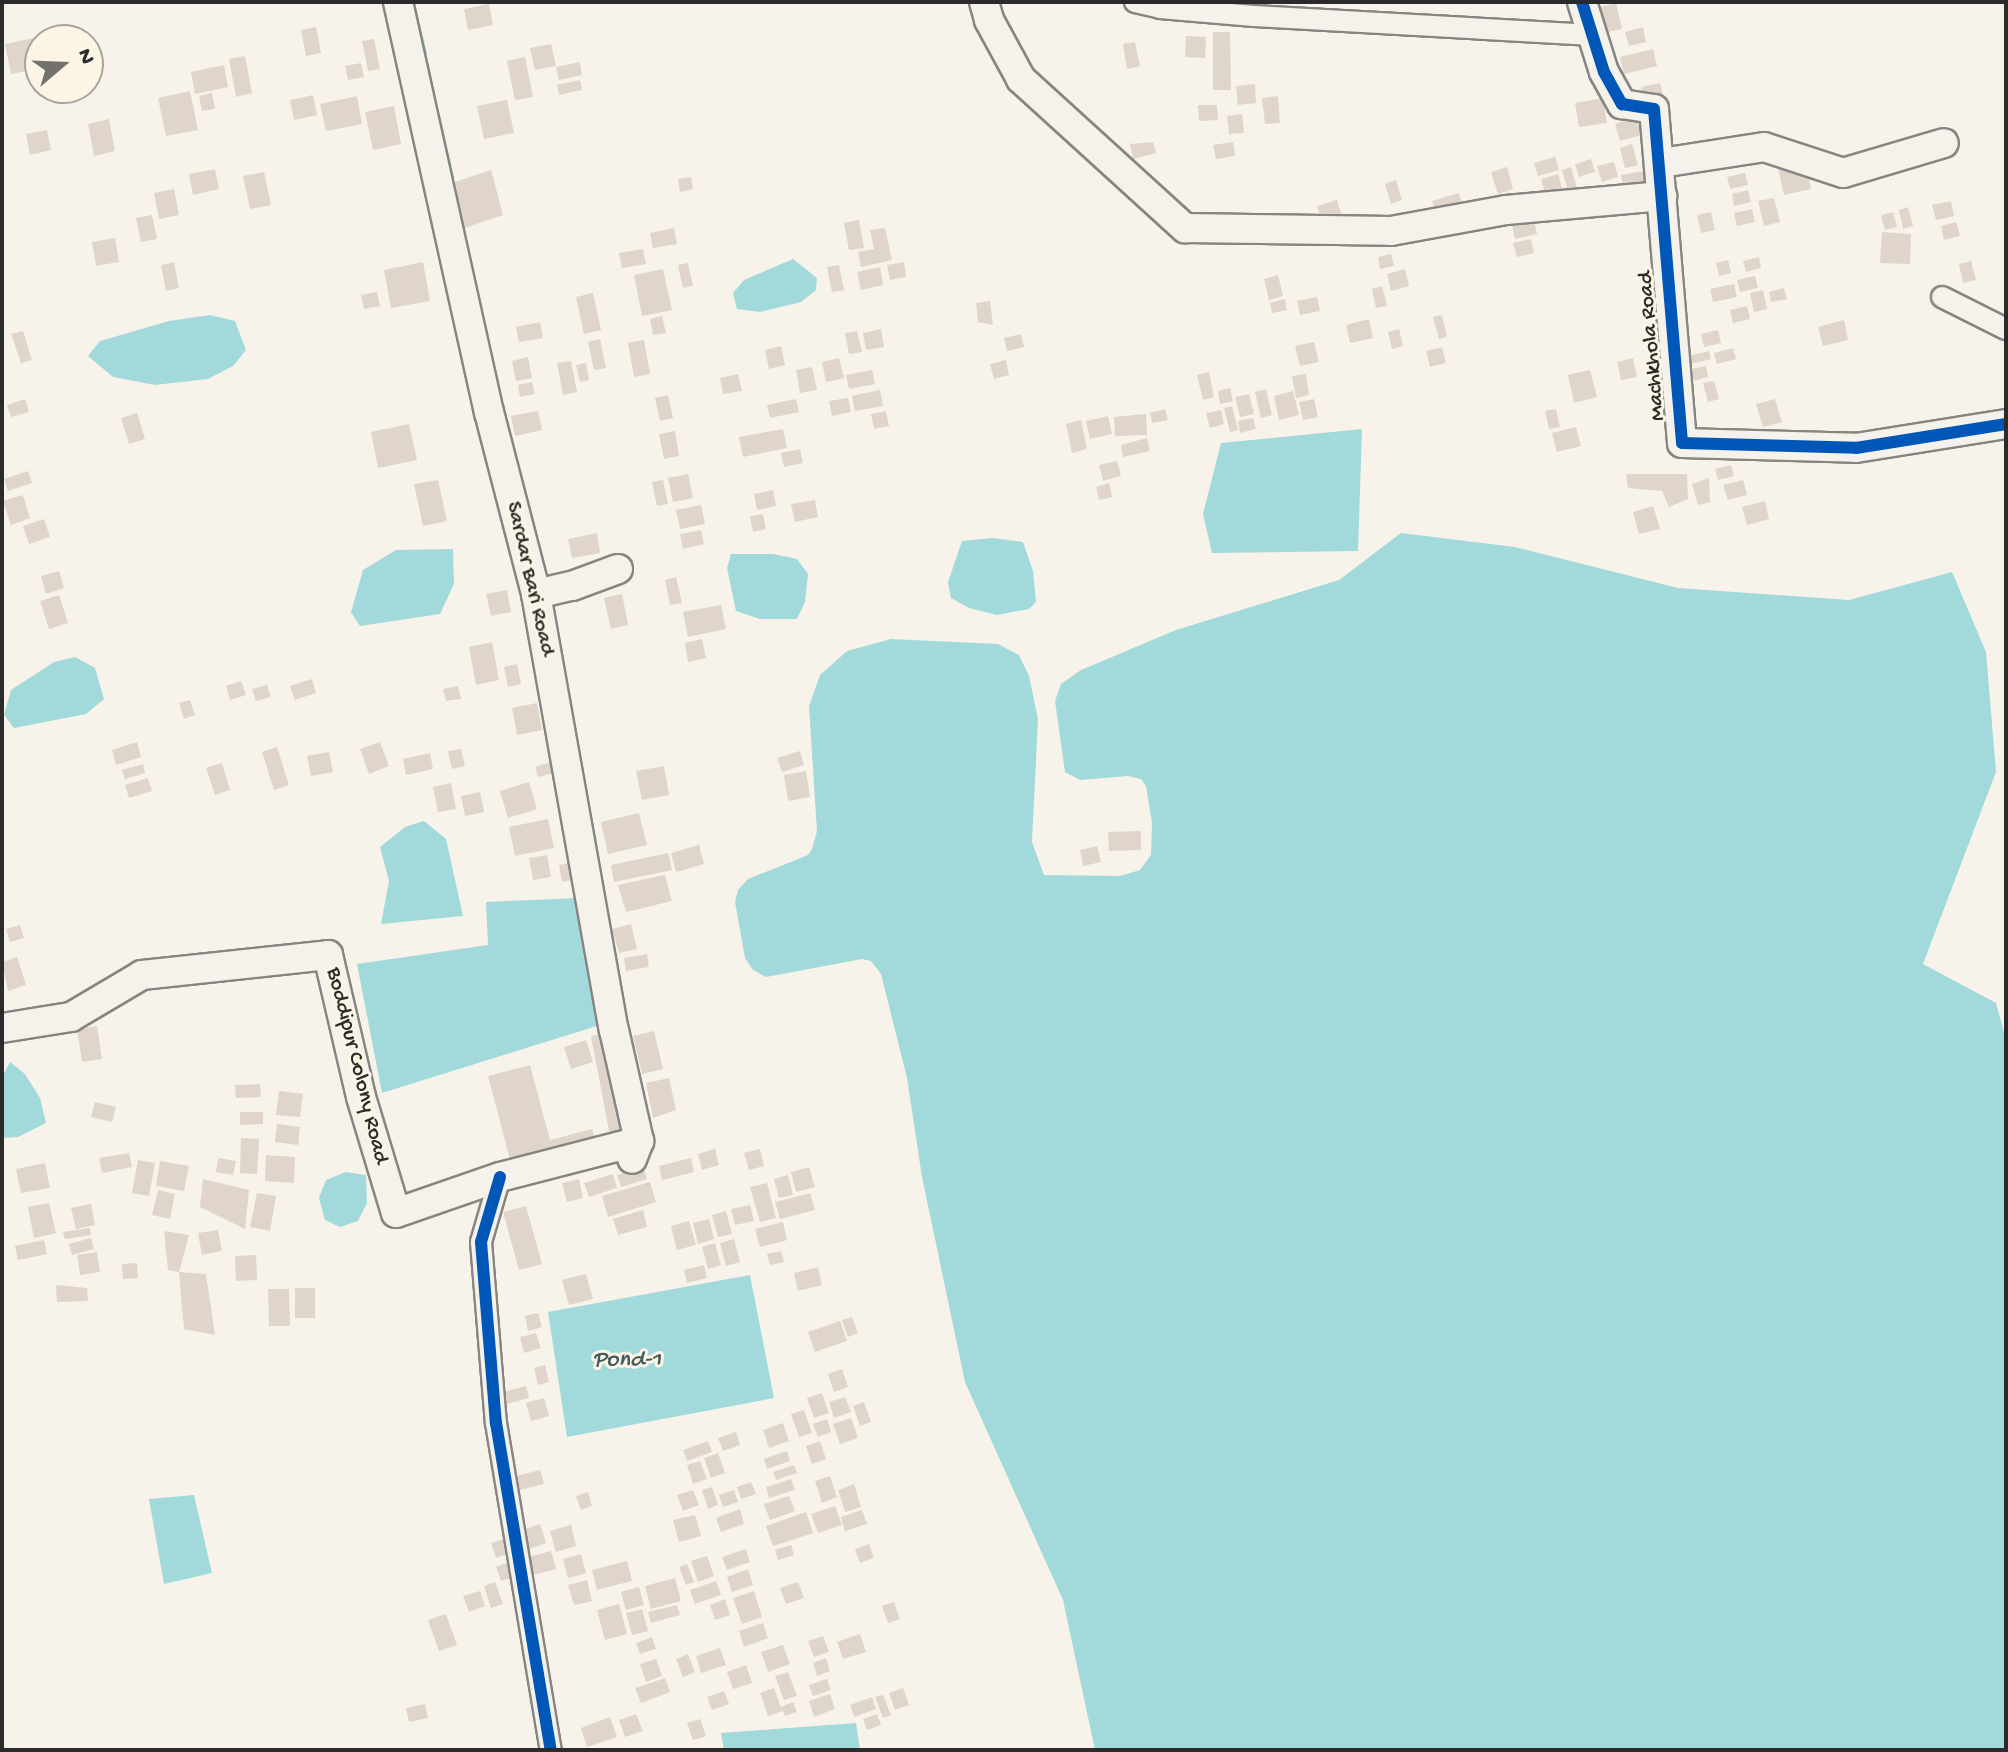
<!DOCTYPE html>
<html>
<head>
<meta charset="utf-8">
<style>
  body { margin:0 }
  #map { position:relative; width:2008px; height:1752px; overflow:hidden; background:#f7f3ea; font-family:"Gochi Hand",sans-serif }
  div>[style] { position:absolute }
  .water>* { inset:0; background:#a2dadb }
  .stream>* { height:6px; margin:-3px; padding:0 3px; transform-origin:3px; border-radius:3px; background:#a2dadb }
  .building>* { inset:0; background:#e0d5cb }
  .roads { filter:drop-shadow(2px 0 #878581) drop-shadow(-2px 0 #878581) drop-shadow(0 2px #878581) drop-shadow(0 -2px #878581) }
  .street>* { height:20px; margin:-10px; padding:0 10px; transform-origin:10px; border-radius:10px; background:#f5f2ec }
  .secondary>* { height:28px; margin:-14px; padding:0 14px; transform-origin:14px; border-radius:14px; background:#f5f2ec }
  .cycleway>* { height:12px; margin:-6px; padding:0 6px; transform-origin:6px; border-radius:6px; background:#0057b8 }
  span { translate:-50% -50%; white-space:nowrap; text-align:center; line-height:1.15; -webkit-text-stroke:6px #fcf5e5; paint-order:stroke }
  .street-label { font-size:22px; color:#2b2b2b }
  .water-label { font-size:24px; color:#445c5e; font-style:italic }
  .frame { position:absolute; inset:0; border:4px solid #2b2b2b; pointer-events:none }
  .north { position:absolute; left:24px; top:24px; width:80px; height:80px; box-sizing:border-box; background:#fcf5e5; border:2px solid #a8a49b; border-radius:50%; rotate:71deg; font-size:22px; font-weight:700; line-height:32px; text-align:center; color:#2b2b2b }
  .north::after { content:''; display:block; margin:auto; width:28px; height:36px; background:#72716e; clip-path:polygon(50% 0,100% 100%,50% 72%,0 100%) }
</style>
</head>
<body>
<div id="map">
  <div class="water">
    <i style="clip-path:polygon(793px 259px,817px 278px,816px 290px,801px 302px,760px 312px,737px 309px,733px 293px,744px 280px)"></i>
    <i style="clip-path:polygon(210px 315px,235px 321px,246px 350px,233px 366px,208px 379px,155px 385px,113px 377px,88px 356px,100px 341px,169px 321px)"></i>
    <i style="clip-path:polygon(1362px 429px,1358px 551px,1212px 553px,1203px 514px,1221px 443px)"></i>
    <i style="clip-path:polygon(1401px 533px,1515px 547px,1678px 588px,1849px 600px,1952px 572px,1986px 652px,1996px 772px,1923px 964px,1996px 1003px,2006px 1040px,2006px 1750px,1095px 1750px,1063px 1600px,965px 1382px,922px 1177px,907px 1078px,881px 974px,871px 961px,862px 959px,766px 977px,753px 970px,745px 958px,735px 902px,738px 890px,748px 879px,808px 855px,812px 849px,817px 831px,809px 706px,820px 675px,847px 651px,891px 639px,998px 644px,1019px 655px,1029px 676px,1038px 719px,1032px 842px,1044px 875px,1120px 876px,1140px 870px,1151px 855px,1152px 823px,1146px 786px,1141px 779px,1128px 776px,1080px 780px,1065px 772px,1055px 701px,1061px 684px,1081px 670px,1176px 630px,1339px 580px)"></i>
    <i style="clip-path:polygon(992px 538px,1023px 542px,1033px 571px,1036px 602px,1029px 609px,997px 615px,969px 608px,951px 598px,948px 582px,962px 541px)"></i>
    <i style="clip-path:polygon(453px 549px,454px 584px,440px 614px,360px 626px,351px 612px,363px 570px,396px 550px)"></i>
    <i style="clip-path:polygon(731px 554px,773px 554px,797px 559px,808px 574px,805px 602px,797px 619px,760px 619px,736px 611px,727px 568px)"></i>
    <i style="clip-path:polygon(75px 657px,95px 668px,104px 699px,86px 714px,14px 728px,4px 715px,11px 690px,54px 662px)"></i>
    <i style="clip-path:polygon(424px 821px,446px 839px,463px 916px,381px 924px,389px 881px,380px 847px,405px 827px)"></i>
    <i style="clip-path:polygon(579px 898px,603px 1024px,382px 1093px,357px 964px,488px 945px,486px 902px)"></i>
    <i style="clip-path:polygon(10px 1062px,25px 1074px,40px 1098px,46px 1123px,18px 1137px,2px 1138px,2px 1077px)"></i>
    <i style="clip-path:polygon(346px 1172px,366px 1175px,367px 1203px,358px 1221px,340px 1227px,325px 1220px,319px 1198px,326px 1180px)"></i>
    <i style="clip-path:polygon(750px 1275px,774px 1398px,567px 1437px,548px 1312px)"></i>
    <i style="clip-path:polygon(194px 1495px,212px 1573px,164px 1584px,149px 1499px)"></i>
    <i style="clip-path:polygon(856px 1723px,860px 1750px,724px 1750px,721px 1733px)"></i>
  </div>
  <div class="stream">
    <i style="left:412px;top:3px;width:52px;rotate:76.8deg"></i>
    <i style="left:426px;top:65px;width:33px;rotate:78deg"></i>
    <i style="left:437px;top:115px;width:64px;rotate:77.3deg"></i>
    <i style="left:451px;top:177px;width:5px;rotate:112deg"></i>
  </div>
  <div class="building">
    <i style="clip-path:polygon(1616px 3px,1622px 29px,1603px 33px,1596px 8px)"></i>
    <i style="clip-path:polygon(489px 4px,493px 25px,468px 30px,464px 9px)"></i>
    <i style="clip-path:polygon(316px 27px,321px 53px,306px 56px,301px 30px)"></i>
    <i style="clip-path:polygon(1643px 27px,1646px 42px,1629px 46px,1625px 32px)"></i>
    <i style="clip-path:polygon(1213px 32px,1230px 32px,1231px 90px,1213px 90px)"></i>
    <i style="clip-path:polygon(1186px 36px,1206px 37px,1205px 58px,1185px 57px)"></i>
    <i style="clip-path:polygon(39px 37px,40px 68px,11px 74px,5px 44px)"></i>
    <i style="clip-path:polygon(374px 39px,380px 69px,368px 71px,362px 41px)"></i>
    <i style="clip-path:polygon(1135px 42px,1140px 66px,1127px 69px,1123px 44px)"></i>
    <i style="clip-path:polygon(551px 44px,556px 66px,535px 70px,530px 48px)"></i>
    <i style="clip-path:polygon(1653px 49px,1657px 66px,1624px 74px,1620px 57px)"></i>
    <i style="clip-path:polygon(245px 56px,252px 93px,236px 97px,229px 59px)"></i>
    <i style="clip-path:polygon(525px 57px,533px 97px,515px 100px,507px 61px)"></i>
    <i style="clip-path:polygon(580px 62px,582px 75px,559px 80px,556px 67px)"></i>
    <i style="clip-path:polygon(361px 63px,364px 77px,348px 80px,345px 66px)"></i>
    <i style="clip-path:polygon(224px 65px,228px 87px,195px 94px,191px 72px)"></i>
    <i style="clip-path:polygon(580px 80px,582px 90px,559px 95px,557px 85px)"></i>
    <i style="clip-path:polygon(1660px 83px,1664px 100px,1645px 105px,1641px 87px)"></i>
    <i style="clip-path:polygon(1255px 84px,1256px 103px,1238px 105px,1236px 86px)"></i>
    <i style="clip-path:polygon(190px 91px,198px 130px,166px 136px,158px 98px)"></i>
    <i style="clip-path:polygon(212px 93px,215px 109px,202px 111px,199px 96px)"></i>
    <i style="clip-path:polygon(313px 95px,317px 115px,294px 120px,290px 100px)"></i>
    <i style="clip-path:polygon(357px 96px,362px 124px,326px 131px,320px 104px)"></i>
    <i style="clip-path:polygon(1278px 96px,1280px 123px,1265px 124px,1262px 98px)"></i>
    <i style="clip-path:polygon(1603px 98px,1607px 123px,1579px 127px,1575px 103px)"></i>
    <i style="clip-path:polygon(507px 100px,514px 133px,484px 139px,477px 106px)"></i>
    <i style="clip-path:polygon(1198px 105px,1217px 105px,1218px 120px,1199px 121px)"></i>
    <i style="clip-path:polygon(394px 106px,401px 144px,373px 150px,365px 112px)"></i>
    <i style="clip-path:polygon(1242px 114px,1244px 133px,1229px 134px,1227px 116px)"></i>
    <i style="clip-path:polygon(1643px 115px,1649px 133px,1620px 141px,1615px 124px)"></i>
    <i style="clip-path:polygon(109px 119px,115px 151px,94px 156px,88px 124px)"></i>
    <i style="clip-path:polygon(47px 130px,51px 150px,30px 155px,26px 134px)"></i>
    <i style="clip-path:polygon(1153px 142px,1156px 153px,1133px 159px,1130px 144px)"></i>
    <i style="clip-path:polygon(1233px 142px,1235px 156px,1216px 159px,1213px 145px)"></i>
    <i style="clip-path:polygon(1632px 144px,1638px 165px,1625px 168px,1620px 148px)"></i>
    <i style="clip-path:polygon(1555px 157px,1559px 170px,1538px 176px,1534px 163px)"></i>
    <i style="clip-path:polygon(1591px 159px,1595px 172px,1579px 177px,1575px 164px)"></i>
    <i style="clip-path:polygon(1614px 162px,1618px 177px,1602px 182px,1597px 166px)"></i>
    <i style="clip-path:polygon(1805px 162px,1811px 189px,1784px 195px,1778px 168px)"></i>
    <i style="clip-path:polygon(1507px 167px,1513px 189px,1498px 194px,1491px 172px)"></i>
    <i style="clip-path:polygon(1571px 167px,1578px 192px,1569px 194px,1562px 170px)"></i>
    <i style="clip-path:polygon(215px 169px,219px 189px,193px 195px,189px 174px)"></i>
    <i style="clip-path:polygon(491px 170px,503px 215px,462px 229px,452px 183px)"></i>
    <i style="clip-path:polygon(1643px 171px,1645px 188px,1624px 191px,1621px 175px)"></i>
    <i style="clip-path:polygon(264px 172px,271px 205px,250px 209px,243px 176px)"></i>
    <i style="clip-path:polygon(1745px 173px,1748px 185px,1730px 189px,1727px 177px)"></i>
    <i style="clip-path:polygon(1558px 174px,1563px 191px,1546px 196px,1541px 179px)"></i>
    <i style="clip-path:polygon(691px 177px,693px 189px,680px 192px,678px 179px)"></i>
    <i style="clip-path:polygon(1396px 180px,1402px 200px,1391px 204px,1385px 184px)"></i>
    <i style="clip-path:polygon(174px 189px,179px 215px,159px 219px,154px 193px)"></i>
    <i style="clip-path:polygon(1748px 190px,1751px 202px,1734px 206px,1732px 194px)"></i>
    <i style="clip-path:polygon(1459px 193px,1462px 204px,1435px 211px,1432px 201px)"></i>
    <i style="clip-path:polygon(1774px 198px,1780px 222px,1764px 226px,1758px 201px)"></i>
    <i style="clip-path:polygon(1337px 200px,1343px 219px,1323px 225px,1317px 206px)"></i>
    <i style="clip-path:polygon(1951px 201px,1954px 216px,1936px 220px,1932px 205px)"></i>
    <i style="clip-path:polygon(1908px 207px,1913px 226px,1903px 229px,1899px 210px)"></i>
    <i style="clip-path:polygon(1752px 209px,1755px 222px,1737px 226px,1734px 213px)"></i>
    <i style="clip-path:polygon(1711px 212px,1715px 230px,1701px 233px,1697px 215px)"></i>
    <i style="clip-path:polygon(1893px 212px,1897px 227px,1885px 230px,1881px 215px)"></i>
    <i style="clip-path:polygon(152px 215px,157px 239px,141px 242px,136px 218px)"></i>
    <i style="clip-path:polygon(859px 220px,864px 248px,849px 250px,844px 223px)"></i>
    <i style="clip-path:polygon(1534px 220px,1537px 234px,1515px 239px,1512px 225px)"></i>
    <i style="clip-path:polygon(1956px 222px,1960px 236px,1944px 240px,1941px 226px)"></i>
    <i style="clip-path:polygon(674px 228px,677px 244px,653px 248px,650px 233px)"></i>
    <i style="clip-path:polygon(885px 228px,892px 260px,861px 267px,858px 252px,874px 249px,870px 230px)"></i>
    <i style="clip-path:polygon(1882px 232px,1911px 234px,1910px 264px,1880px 263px)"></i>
    <i style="clip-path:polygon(115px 238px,119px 262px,96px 266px,92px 242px)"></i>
    <i style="clip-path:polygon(1531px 239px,1534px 253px,1517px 257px,1513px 243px)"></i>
    <i style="clip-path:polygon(643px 249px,646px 264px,622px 268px,619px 253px)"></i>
    <i style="clip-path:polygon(1391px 254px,1394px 266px,1380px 269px,1378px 257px)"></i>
    <i style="clip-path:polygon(1759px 257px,1761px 268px,1746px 272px,1743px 261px)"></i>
    <i style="clip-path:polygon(1728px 260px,1731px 273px,1719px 276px,1716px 263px)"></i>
    <i style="clip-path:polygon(1971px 261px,1976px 280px,1963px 283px,1959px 264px)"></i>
    <i style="clip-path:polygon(174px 262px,179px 288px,166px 291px,161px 265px)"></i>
    <i style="clip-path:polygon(423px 262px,430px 301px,391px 308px,384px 270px)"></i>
    <i style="clip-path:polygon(904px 262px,906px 277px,890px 280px,887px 265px)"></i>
    <i style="clip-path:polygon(688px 263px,693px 286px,683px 288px,678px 265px)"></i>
    <i style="clip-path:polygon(839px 265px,844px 290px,832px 292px,827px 267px)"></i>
    <i style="clip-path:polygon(880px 267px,883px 285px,861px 290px,857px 272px)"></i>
    <i style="clip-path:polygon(663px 269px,672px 310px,642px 316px,634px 275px)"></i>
    <i style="clip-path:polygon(1405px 269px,1409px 286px,1391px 291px,1387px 274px)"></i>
    <i style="clip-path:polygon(1278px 275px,1283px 296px,1269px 300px,1264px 279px)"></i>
    <i style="clip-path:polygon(1755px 276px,1758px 288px,1740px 292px,1737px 280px)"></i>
    <i style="clip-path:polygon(1734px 284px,1737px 297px,1713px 302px,1710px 289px)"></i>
    <i style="clip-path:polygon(1382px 286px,1387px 306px,1376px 308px,1372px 289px)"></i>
    <i style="clip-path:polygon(1784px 288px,1787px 299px,1771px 302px,1769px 292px)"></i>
    <i style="clip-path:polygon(1763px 290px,1767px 309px,1754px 312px,1750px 293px)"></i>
    <i style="clip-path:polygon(377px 292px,380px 306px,364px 309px,361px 295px)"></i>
    <i style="clip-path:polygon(593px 293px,601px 330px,584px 334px,576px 297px)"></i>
    <i style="clip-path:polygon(1317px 297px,1320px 311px,1300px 315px,1297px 301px)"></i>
    <i style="clip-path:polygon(1285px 299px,1287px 310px,1272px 313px,1270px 303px)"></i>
    <i style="clip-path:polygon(990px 301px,993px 325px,978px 322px,976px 303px)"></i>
    <i style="clip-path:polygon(1747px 306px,1750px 319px,1733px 323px,1730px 310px)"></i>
    <i style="clip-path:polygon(1442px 315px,1447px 337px,1439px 339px,1433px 317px)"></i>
    <i style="clip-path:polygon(662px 316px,666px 333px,653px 335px,650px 319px)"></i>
    <i style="clip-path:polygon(1369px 319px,1373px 338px,1350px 343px,1346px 325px)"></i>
    <i style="clip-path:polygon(1844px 320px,1848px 340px,1823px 346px,1818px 327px)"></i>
    <i style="clip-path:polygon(540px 322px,543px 338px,519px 342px,516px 327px)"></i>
    <i style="clip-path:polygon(881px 329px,884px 347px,866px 350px,863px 333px)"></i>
    <i style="clip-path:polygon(1399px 329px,1403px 346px,1392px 349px,1388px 332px)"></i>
    <i style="clip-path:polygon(1718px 330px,1721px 343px,1704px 347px,1701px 334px)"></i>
    <i style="clip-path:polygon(23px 331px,32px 360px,21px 363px,11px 334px)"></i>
    <i style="clip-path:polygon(857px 331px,862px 352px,849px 354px,845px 333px)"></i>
    <i style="clip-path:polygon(1021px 334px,1024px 347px,1007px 351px,1004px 338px)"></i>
    <i style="clip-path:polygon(600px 339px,606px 368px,594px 370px,588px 342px)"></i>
    <i style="clip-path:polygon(644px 340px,650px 374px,634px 377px,628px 343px)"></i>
    <i style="clip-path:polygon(1314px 342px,1319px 362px,1300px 366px,1295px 346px)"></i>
    <i style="clip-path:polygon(781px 346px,785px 365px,769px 369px,765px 350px)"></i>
    <i style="clip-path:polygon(1442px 347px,1446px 363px,1430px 367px,1426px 351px)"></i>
    <i style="clip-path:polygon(1733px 348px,1736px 359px,1717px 364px,1714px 353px)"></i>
    <i style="clip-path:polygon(1709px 351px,1711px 359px,1682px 366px,1680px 358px)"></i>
    <i style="clip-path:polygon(528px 357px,532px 378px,516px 381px,512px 361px)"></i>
    <i style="clip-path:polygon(839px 358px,844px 378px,826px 382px,822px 362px)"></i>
    <i style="clip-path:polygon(1633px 358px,1637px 377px,1621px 380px,1617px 362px)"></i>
    <i style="clip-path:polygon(1006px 360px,1009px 375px,994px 379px,990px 364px)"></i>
    <i style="clip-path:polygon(571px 361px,577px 392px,563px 395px,557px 363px)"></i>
    <i style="clip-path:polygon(586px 363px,589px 380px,580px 382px,576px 365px)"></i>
    <i style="clip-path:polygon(1706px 366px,1708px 377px,1694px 381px,1691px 369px)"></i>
    <i style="clip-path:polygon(812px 367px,817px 390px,800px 393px,796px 370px)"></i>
    <i style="clip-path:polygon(872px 370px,875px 384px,849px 389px,846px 375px)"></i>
    <i style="clip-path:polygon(1590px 370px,1597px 397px,1574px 403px,1568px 375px)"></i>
    <i style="clip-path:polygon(1209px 372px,1214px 397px,1203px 400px,1197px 375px)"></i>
    <i style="clip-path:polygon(738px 374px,742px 391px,723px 394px,720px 378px)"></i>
    <i style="clip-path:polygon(1306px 374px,1309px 395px,1296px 398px,1292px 376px)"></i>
    <i style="clip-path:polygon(1714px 381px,1719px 399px,1708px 402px,1703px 383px)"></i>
    <i style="clip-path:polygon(532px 382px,535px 394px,520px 397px,518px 385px)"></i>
    <i style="clip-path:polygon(1230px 388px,1233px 401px,1220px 404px,1218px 391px)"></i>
    <i style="clip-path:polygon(1266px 389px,1272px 415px,1261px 418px,1255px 392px)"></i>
    <i style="clip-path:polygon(880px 390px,883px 406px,855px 411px,852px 396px)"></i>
    <i style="clip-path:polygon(1293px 391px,1299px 415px,1279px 420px,1274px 396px)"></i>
    <i style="clip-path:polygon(1249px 394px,1254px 414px,1240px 417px,1235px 397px)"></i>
    <i style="clip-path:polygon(668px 395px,673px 418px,660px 421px,655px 398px)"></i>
    <i style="clip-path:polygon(848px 398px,851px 412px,832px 416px,829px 401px)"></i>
    <i style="clip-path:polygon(25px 399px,29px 412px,11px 417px,7px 405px)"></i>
    <i style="clip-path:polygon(796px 399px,799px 412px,770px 418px,767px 405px)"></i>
    <i style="clip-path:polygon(1314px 399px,1318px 417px,1303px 420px,1299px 402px)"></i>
    <i style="clip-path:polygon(1775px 399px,1782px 422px,1763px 427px,1756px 404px)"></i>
    <i style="clip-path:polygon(1232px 406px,1238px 430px,1230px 432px,1224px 408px)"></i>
    <i style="clip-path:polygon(1165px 409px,1168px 420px,1152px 423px,1150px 413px)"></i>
    <i style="clip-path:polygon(1556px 409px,1560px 427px,1549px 429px,1545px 411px)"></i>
    <i style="clip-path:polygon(1221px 410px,1224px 424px,1210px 428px,1206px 413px)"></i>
    <i style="clip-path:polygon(538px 411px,542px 430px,515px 436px,511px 416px)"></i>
    <i style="clip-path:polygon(886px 411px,889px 426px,874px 429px,871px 414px)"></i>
    <i style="clip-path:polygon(137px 413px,145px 439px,129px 444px,121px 418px)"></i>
    <i style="clip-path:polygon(1146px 414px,1147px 435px,1115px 436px,1114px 417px)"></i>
    <i style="clip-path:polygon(1108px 416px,1112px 434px,1090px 439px,1086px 421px)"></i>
    <i style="clip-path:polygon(1253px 418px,1256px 429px,1240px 433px,1238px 421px)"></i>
    <i style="clip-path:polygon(1081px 420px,1087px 449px,1072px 453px,1066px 424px)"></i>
    <i style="clip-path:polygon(409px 424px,417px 460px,378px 468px,371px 432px)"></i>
    <i style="clip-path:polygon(1576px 427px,1581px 446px,1557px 452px,1552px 433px)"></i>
    <i style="clip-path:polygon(783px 429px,787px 448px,743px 457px,739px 437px)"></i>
    <i style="clip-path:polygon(675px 431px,679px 456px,664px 459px,659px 434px)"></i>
    <i style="clip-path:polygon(1147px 438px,1150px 451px,1123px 457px,1121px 445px)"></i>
    <i style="clip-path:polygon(800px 449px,803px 463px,784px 467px,781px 453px)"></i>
    <i style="clip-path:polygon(1117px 461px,1121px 476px,1103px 481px,1099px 465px)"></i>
    <i style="clip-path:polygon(1731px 465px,1734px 476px,1718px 480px,1715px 469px)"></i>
    <i style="clip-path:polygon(28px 471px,32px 483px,8px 491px,4px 479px)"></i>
    <i style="clip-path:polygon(688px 474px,693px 498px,673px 502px,668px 478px)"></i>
    <i style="clip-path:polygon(1626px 474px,1687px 474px,1688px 499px,1669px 507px,1662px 491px,1628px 488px)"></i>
    <i style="clip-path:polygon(1709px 478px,1710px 502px,1698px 505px,1692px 484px)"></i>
    <i style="clip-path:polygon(438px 480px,447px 521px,423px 526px,414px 484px)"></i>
    <i style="clip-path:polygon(663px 480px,668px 504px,657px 506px,652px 482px)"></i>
    <i style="clip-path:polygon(1743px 480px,1747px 495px,1728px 500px,1723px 485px)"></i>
    <i style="clip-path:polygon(1109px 483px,1112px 497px,1099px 500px,1096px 487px)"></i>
    <i style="clip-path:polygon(773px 490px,776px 506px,757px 510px,754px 494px)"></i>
    <i style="clip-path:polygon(23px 495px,30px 518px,11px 525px,3px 501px)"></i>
    <i style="clip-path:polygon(815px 500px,818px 517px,795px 522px,791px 504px)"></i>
    <i style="clip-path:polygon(1765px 501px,1769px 519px,1747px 525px,1742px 507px)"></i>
    <i style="clip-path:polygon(701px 505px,705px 524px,680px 529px,676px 510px)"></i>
    <i style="clip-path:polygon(1653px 506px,1660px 529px,1639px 534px,1633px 512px)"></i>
    <i style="clip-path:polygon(763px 514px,766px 529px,753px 532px,750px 516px)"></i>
    <i style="clip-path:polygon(44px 519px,50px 537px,29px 544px,23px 526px)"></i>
    <i style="clip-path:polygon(701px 530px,704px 544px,683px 549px,680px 534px)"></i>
    <i style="clip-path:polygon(597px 533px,600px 553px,572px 558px,568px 539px)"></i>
    <i style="clip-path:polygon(59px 571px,64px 588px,46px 594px,41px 576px)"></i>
    <i style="clip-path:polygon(676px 577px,682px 603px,670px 605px,665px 580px)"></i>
    <i style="clip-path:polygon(507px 590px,511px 612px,491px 616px,486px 594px)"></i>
    <i style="clip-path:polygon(622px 594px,628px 625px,611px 629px,604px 598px)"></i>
    <i style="clip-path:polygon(59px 595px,68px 623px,49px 629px,40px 601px)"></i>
    <i style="clip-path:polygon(721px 605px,726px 629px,688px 637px,683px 612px)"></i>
    <i style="clip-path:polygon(702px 639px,706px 658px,688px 662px,685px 643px)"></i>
    <i style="clip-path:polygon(492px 642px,499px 680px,476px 685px,469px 647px)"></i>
    <i style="clip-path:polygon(517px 664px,521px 684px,508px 687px,504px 667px)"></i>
    <i style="clip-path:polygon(312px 679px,316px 693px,295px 700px,290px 686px)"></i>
    <i style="clip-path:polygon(241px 681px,246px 695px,230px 700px,226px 686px)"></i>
    <i style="clip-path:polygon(267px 685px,271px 697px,256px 701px,252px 689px)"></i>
    <i style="clip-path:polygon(458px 686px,461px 699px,446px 701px,443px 689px)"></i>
    <i style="clip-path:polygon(190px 700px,195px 715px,184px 719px,179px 703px)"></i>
    <i style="clip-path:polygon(537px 703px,542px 730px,517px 735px,512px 708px)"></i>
    <i style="clip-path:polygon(137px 742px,141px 757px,116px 765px,112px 750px)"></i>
    <i style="clip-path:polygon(380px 742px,389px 766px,369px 774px,360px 749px)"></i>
    <i style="clip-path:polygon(277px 747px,289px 785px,274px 790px,262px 752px)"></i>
    <i style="clip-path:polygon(461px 749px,465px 766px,452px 769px,448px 751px)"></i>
    <i style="clip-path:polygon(800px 751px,804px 765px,782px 772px,777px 758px)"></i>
    <i style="clip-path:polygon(329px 752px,333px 772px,311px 776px,307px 756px)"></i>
    <i style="clip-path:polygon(430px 753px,433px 769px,406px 775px,403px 759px)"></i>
    <i style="clip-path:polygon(558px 760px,561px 771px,538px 777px,535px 767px)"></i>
    <i style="clip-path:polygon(222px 763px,230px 790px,215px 795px,206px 768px)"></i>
    <i style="clip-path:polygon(143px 764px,145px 773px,125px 779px,122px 770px)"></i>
    <i style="clip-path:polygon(664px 766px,669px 795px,642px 800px,636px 771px)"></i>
    <i style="clip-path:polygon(806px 771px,810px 797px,788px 801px,784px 775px)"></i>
    <i style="clip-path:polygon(148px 778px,152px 791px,129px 798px,125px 785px)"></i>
    <i style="clip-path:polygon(529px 782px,537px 809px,508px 818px,500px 791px)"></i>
    <i style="clip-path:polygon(451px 783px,456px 809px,438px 812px,433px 787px)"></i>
    <i style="clip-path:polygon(480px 792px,484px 812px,465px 816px,461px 796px)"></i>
    <i style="clip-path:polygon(639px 813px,647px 845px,608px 854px,601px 822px)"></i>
    <i style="clip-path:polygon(548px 819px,554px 848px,515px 856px,509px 827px)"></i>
    <i style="clip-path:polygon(1141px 831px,1141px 850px,1109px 851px,1108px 832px)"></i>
    <i style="clip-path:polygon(699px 845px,704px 864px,676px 872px,671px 853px)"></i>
    <i style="clip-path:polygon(1097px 846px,1101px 862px,1083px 866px,1080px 850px)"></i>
    <i style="clip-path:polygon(668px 853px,672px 870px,614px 882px,611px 865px)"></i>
    <i style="clip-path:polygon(547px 855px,551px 877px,533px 880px,529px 858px)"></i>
    <i style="clip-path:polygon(579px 862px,582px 878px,562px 882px,559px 865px)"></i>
    <i style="clip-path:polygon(665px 875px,672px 901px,626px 912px,618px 885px)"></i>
    <i style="clip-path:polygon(631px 924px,637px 949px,619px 953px,612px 929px)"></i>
    <i style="clip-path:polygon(20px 925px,24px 938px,10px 942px,6px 929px)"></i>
    <i style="clip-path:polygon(647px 954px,649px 967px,626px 971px,624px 958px)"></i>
    <i style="clip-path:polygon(17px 957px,26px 985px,8px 991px,2px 962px)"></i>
    <i style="clip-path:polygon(97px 1026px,102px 1059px,82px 1062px,77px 1029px)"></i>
    <i style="clip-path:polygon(654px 1031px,663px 1069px,642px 1074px,633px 1036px)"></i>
    <i style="clip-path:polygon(611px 1032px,630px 1133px,610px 1136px,591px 1036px)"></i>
    <i style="clip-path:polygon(586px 1040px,593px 1062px,571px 1069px,564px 1047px)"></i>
    <i style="clip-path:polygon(530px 1065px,550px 1140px,592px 1129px,597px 1145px,512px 1167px,488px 1076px)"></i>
    <i style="clip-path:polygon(669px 1078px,676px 1110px,653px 1118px,646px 1083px)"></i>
    <i style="clip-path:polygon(260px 1084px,261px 1097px,236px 1098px,235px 1085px)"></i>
    <i style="clip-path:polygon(279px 1091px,303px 1094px,300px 1117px,276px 1115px)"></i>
    <i style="clip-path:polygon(95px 1102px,116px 1107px,112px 1122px,91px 1117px)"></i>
    <i style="clip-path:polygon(240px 1112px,263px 1112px,263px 1124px,240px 1125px)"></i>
    <i style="clip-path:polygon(277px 1124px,300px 1127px,298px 1145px,275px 1142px)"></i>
    <i style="clip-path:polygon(241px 1138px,259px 1139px,257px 1174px,240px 1173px)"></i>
    <i style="clip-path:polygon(715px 1149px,719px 1165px,702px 1170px,698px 1154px)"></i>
    <i style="clip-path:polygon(760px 1149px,764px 1166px,749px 1170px,744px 1153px)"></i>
    <i style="clip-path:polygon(129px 1153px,132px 1167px,102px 1173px,99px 1158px)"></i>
    <i style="clip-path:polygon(266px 1155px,295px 1157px,294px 1183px,265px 1181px)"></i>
    <i style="clip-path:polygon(218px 1158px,236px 1161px,233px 1175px,216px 1172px)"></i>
    <i style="clip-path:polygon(691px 1158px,694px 1172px,662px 1180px,659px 1166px)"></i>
    <i style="clip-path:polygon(138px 1160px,155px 1163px,149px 1196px,132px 1193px)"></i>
    <i style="clip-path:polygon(160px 1161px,189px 1166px,184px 1191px,156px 1186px)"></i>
    <i style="clip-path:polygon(45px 1163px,50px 1188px,21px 1193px,16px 1169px)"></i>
    <i style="clip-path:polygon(643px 1167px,647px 1179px,621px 1187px,617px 1175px)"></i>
    <i style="clip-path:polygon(809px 1167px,815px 1187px,796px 1192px,791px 1172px)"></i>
    <i style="clip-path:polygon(613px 1174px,617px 1188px,589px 1197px,584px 1183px)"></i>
    <i style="clip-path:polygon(788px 1175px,793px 1195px,779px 1198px,774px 1179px)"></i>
    <i style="clip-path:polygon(203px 1179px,249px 1190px,245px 1229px,200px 1207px)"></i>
    <i style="clip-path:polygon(579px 1179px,583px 1198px,567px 1202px,562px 1183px)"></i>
    <i style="clip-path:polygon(650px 1182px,656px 1202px,608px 1217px,602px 1196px)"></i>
    <i style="clip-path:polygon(767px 1183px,776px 1218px,760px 1222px,750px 1187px)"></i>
    <i style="clip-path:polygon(158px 1190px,175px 1194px,170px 1219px,152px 1215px)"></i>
    <i style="clip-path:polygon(257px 1193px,276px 1196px,270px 1231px,250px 1227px)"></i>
    <i style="clip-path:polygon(810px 1193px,815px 1210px,780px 1219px,775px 1202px)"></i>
    <i style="clip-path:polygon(49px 1203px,56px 1233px,34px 1238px,28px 1207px)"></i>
    <i style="clip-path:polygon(91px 1204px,95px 1225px,76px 1229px,71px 1208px)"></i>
    <i style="clip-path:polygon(750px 1205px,754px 1221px,735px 1225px,731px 1209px)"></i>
    <i style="clip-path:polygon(526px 1206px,542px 1264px,519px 1270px,503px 1212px)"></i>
    <i style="clip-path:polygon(643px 1210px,647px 1227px,618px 1235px,613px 1219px)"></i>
    <i style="clip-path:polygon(726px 1211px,732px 1234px,718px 1237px,712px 1215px)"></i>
    <i style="clip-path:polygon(709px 1219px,714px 1239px,698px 1244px,693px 1223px)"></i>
    <i style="clip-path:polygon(689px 1221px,696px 1245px,677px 1250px,671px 1226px)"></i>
    <i style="clip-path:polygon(783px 1222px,787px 1240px,760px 1247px,755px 1229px)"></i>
    <i style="clip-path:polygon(90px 1228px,91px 1235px,65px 1239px,63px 1232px)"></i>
    <i style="clip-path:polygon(218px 1230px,222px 1251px,202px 1255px,198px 1233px)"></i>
    <i style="clip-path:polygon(164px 1231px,189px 1235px,179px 1272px,168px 1270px)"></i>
    <i style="clip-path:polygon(91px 1238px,94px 1249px,72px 1255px,69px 1244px)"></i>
    <i style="clip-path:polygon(734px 1239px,740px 1262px,726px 1266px,720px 1243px)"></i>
    <i style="clip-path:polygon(44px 1240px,47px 1254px,18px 1260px,15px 1246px)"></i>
    <i style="clip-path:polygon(715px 1243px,721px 1265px,708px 1269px,702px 1247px)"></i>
    <i style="clip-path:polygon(781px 1251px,784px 1262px,770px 1265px,767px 1254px)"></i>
    <i style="clip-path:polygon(97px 1252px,100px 1272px,80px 1275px,77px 1255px)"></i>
    <i style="clip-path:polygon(256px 1255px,257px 1280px,236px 1281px,235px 1256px)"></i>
    <i style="clip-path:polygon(137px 1263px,138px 1278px,123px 1279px,122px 1264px)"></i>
    <i style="clip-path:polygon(704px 1265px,707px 1278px,687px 1283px,684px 1270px)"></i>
    <i style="clip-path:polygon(818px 1267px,822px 1285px,798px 1291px,794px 1273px)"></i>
    <i style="clip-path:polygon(179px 1272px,206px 1274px,215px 1335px,184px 1329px)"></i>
    <i style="clip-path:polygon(586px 1274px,593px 1299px,569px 1305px,562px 1280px)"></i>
    <i style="clip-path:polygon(56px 1285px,87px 1288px,88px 1301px,57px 1302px)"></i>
    <i style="clip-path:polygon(295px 1288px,315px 1288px,315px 1318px,295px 1318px)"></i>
    <i style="clip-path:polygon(268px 1289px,289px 1289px,290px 1326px,269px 1326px)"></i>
    <i style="clip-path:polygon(538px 1313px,542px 1327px,528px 1331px,525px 1316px)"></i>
    <i style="clip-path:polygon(852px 1317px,858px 1333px,848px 1337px,842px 1320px)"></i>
    <i style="clip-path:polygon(840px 1321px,847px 1341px,815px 1352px,808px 1332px)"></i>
    <i style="clip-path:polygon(536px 1333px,541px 1348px,524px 1353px,520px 1337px)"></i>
    <i style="clip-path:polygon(545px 1365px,549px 1382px,538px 1385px,534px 1368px)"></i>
    <i style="clip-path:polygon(842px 1369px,848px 1387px,834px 1392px,828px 1374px)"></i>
    <i style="clip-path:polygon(526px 1386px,529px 1398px,503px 1405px,500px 1393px)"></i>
    <i style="clip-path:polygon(822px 1393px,829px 1413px,814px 1418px,807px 1398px)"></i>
    <i style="clip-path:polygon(845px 1397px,851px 1412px,834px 1418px,829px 1402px)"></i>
    <i style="clip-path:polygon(544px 1398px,549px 1416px,531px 1421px,526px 1403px)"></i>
    <i style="clip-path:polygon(864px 1402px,871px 1422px,860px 1426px,853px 1406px)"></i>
    <i style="clip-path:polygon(804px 1410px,812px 1433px,799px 1437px,791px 1414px)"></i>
    <i style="clip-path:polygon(851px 1418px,858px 1438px,840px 1444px,833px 1424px)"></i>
    <i style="clip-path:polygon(827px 1419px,831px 1432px,818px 1437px,813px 1424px)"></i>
    <i style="clip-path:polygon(783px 1423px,789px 1441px,769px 1448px,763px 1430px)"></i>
    <i style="clip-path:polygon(736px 1432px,740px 1445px,723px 1451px,718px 1438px)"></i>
    <i style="clip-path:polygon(708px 1441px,712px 1452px,687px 1461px,683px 1450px)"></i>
    <i style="clip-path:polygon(820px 1441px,826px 1459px,812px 1464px,806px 1446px)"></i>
    <i style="clip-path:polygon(787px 1451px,790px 1461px,767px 1469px,764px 1459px)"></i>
    <i style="clip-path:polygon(718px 1453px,725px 1473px,711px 1478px,704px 1458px)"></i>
    <i style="clip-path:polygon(700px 1461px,707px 1479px,693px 1484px,687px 1465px)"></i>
    <i style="clip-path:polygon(794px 1465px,797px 1473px,776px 1480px,773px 1472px)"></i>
    <i style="clip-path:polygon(540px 1470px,544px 1484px,520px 1490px,516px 1476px)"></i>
    <i style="clip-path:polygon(830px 1476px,837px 1497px,822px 1503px,815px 1481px)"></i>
    <i style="clip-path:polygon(791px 1479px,795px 1490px,769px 1498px,766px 1487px)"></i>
    <i style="clip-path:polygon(751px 1482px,756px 1494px,741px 1499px,737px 1487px)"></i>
    <i style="clip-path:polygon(854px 1484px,861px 1507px,845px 1512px,838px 1490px)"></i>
    <i style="clip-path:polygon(712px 1487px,718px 1505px,708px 1509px,702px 1490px)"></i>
    <i style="clip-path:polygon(693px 1490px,699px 1505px,683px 1511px,677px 1495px)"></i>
    <i style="clip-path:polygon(734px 1490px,738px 1502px,723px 1507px,719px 1495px)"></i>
    <i style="clip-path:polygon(588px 1492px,592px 1506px,581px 1510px,576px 1496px)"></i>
    <i style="clip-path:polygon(789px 1496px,795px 1511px,770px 1520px,764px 1504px)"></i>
    <i style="clip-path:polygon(835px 1506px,842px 1525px,818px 1533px,811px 1514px)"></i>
    <i style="clip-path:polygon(740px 1509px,744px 1524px,721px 1532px,716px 1518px)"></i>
    <i style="clip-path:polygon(862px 1510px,867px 1524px,845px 1531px,841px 1517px)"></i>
    <i style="clip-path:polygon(806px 1512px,813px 1533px,773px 1546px,766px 1526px)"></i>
    <i style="clip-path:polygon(695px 1515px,701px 1536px,679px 1542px,673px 1520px)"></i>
    <i style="clip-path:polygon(540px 1524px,546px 1543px,529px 1549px,522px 1530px)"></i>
    <i style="clip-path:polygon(571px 1525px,576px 1546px,556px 1552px,550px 1531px)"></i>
    <i style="clip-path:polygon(508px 1538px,513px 1552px,496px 1558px,491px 1543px)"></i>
    <i style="clip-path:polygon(869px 1544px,874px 1558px,860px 1563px,855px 1549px)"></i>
    <i style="clip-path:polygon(791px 1545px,794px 1555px,778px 1560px,775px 1550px)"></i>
    <i style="clip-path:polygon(746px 1549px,750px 1562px,727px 1570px,722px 1557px)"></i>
    <i style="clip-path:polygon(551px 1551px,556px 1569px,529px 1576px,524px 1558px)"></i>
    <i style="clip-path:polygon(581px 1554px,586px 1573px,568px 1578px,563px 1559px)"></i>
    <i style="clip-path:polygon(707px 1556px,714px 1576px,698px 1582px,691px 1561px)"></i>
    <i style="clip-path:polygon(512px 1561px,517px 1576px,501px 1581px,496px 1567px)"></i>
    <i style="clip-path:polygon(627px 1561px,632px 1581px,597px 1590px,592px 1570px)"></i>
    <i style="clip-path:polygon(687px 1564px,694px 1582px,686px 1585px,679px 1567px)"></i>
    <i style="clip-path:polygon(748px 1569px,753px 1585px,732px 1592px,727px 1577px)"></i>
    <i style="clip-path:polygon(675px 1578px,681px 1601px,651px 1609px,645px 1586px)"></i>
    <i style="clip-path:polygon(587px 1580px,592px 1601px,574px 1605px,568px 1585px)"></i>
    <i style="clip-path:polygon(716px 1581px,721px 1595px,695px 1604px,690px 1590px)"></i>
    <i style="clip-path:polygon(495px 1582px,503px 1604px,491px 1608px,484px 1586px)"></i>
    <i style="clip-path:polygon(798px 1582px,804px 1598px,786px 1604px,780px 1588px)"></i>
    <i style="clip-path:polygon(639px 1587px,644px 1605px,626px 1610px,621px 1592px)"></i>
    <i style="clip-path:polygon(480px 1591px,485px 1606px,469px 1612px,463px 1596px)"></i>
    <i style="clip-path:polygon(754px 1591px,762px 1617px,742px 1624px,733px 1598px)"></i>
    <i style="clip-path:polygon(725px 1599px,730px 1615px,715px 1620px,710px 1605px)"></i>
    <i style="clip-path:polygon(894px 1602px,900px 1619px,888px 1623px,882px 1606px)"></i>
    <i style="clip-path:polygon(619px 1604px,627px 1634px,605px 1640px,597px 1610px)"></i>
    <i style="clip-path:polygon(677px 1605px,680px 1615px,651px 1623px,648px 1612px)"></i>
    <i style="clip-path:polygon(642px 1609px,648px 1631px,632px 1635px,626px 1613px)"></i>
    <i style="clip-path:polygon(446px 1614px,457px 1645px,439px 1651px,428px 1620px)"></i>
    <i style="clip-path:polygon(763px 1623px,768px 1638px,744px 1647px,739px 1631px)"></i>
    <i style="clip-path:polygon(860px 1634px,866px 1652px,843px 1659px,837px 1642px)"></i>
    <i style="clip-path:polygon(823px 1636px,829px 1652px,814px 1657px,808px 1641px)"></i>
    <i style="clip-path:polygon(652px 1637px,656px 1649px,640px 1654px,636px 1643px)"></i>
    <i style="clip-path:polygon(783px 1645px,790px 1664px,768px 1672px,761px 1652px)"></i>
    <i style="clip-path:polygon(720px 1648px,726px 1665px,701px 1673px,696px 1656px)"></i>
    <i style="clip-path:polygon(688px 1654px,695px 1672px,683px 1677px,676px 1659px)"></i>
    <i style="clip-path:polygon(826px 1658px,830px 1671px,817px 1676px,813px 1663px)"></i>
    <i style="clip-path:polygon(656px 1659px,662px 1676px,646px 1682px,640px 1664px)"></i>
    <i style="clip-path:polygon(746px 1665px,752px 1683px,733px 1689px,727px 1672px)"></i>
    <i style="clip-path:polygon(788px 1672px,797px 1696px,784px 1700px,775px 1676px)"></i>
    <i style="clip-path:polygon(665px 1678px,670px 1692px,641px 1703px,635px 1688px)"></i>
    <i style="clip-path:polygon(827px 1679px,831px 1690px,813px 1696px,809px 1685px)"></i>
    <i style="clip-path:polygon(774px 1688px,781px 1707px,793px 1702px,797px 1712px,785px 1716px,783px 1711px,768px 1716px,760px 1693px)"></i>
    <i style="clip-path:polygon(903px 1688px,909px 1705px,895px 1710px,889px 1693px)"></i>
    <i style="clip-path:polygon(724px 1691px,729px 1704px,712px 1710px,707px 1697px)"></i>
    <i style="clip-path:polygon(830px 1694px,835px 1709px,814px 1717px,809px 1701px)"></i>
    <i style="clip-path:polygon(883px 1695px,891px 1715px,883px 1718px,875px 1697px)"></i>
    <i style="clip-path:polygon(872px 1697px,876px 1709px,854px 1717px,850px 1705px)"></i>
    <i style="clip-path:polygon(425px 1704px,428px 1718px,409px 1722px,406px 1708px)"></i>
    <i style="clip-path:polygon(636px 1714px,643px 1731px,625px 1737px,619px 1720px)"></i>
    <i style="clip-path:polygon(877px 1714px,881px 1725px,867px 1730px,863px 1719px)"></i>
    <i style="clip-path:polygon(610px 1717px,617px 1737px,587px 1747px,581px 1728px)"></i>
    <i style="clip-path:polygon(700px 1719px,706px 1736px,693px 1740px,687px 1723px)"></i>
  </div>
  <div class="roads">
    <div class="street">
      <i style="left:1135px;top:2px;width:26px;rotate:13deg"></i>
      <i style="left:1160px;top:8px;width:94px;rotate:4.9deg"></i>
      <i style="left:1254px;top:16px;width:339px;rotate:3.2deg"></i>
      <i style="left:1942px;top:297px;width:72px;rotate:26.6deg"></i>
      <i style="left:500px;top:1177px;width:68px;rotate:106.3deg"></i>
      <i style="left:481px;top:1242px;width:182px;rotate:85.3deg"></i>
      <i style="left:496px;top:1423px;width:332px;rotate:80.5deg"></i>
    </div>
    <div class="secondary">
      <i style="left:398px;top:2px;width:420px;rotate:77.5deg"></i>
      <i style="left:489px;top:412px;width:188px;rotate:75.5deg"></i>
      <i style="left:536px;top:594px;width:443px;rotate:79.9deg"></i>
      <i style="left:614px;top:1030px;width:114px;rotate:77.3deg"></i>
      <i style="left:639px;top:1141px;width:19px;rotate:111deg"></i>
      <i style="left:984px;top:2px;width:19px;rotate:74deg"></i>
      <i style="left:989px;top:20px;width:67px;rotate:61.5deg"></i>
      <i style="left:1021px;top:79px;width:222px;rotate:42.3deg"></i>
      <i style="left:1185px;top:228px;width:206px;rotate:0.8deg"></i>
      <i style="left:1391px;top:231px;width:117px;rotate:-10.3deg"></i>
      <i style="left:1506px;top:210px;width:157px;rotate:-5.1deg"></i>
      <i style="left:1582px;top:2px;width:73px;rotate:72.6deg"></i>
      <i style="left:1604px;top:72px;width:37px;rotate:61deg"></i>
      <i style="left:1622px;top:104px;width:32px;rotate:9deg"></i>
      <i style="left:1654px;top:109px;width:335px;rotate:85.2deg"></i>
      <i style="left:1682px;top:443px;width:174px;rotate:1.6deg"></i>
      <i style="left:1856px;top:448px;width:152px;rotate:-9.1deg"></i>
      <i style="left:1661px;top:163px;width:104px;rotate:-8.8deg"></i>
      <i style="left:1764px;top:147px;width:83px;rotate:18.2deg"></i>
      <i style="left:1843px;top:173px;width:105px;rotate:-16.5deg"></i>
      <i style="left:536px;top:594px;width:37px;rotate:-13deg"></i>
      <i style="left:572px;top:586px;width:49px;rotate:-20.3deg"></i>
      <i style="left:2px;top:1028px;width:70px;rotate:-9.1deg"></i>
      <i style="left:71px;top:1017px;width:82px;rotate:-30.6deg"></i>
      <i style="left:142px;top:975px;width:187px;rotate:-6.1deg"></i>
      <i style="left:328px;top:955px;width:146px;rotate:76.9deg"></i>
      <i style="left:361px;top:1097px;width:121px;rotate:73.2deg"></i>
      <i style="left:396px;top:1213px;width:110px;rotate:-19.1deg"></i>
      <i style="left:500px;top:1177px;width:144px;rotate:-14.5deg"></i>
    </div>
  </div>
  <div class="cycleway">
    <i style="left:1582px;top:2px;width:73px;rotate:72.6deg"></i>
    <i style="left:1604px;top:72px;width:37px;rotate:61deg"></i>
    <i style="left:1622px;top:104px;width:32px;rotate:9deg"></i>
    <i style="left:1654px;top:109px;width:335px;rotate:85.2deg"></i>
    <i style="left:1682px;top:443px;width:174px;rotate:1.6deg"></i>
    <i style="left:1856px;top:448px;width:152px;rotate:-9.1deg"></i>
    <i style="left:500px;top:1177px;width:68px;rotate:106.3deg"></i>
    <i style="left:481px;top:1242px;width:182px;rotate:85.3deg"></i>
    <i style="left:496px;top:1423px;width:332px;rotate:80.5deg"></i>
  </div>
  <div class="street-label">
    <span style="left:1653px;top:346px;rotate:-95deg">Machkhola Road</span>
    <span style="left:529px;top:579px;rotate:77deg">Sardar Bari Road</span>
    <span style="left:356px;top:1066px;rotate:76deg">Boddipur Colony Road</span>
  </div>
  <div class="water-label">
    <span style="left:627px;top:1361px">Pond-1</span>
  </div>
  <div class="frame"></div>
  <div class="north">N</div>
</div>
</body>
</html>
